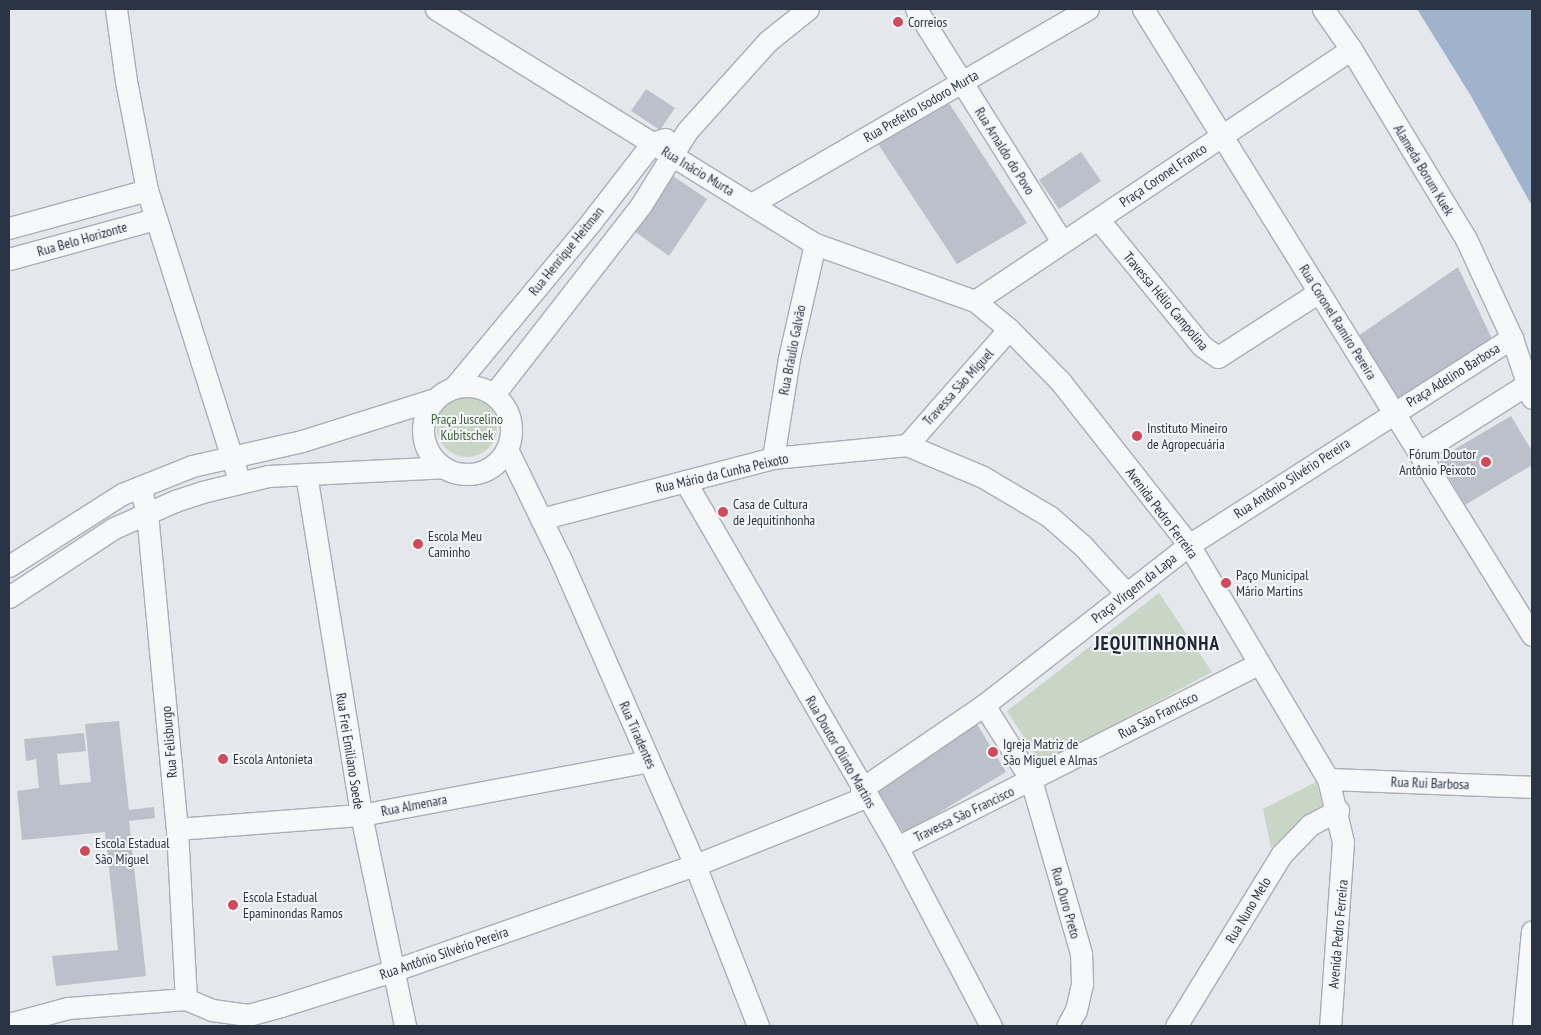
<!DOCTYPE html>
<html>
<head>
<meta charset="utf-8">
<style>
  body { margin:0 }
  #map { position:relative; width:1541px; height:1035px; overflow:hidden; background:#e4e7ec; font-family:"PT Sans Narrow",sans-serif }
  div>[style] { position:absolute }
  .green>* { inset:0; background:#c9d6c5 }
  .round { border-radius:50% }
  .water>* { inset:0; background:#9fb4cc }
  .building>* { inset:0; background:#bbc0ca }
  .roads { filter:drop-shadow(1px 0 #a9aeb7) drop-shadow(-1px 0 #a9aeb7) drop-shadow(0 1px #a9aeb7) drop-shadow(0 -1px #a9aeb7) }
  .minor>* { height:21px; margin:-10.5px; padding:0 10.5px; transform-origin:10.5px; border-radius:10.5px; background:#f7f8fa }
  .minor>.ring { margin:-10.5px; padding:0; box-sizing:content-box; background:none; border:21px solid #f7f8fa; border-radius:50% }
  .dots>* { width:14px; height:14px; translate:-50% -50%; box-sizing:border-box; border:2px solid #f4f6f9; border-radius:50% }
  span { translate:-50% -50%; white-space:nowrap; text-align:center; line-height:1.15; -webkit-text-stroke:4px #f4f6f9; paint-order:stroke }
  .poi-label { font-size:14px; color:#2b3445 }
  .left { translate:0 -50%; text-align:left }
  .right { translate:-100% -50%; text-align:right }
  .street-label { font-size:14px; color:#2b3445 }
  .park-label { font-size:14px; color:#3f6138 }
  .district-label { font-size:19px; color:#1d2536; font-weight:700; letter-spacing:1px }
  .frame { position:absolute; inset:0; border:10px solid #2b3445; pointer-events:none }
</style>
</head>
<body>
<div id="map">
  <div class="green">
    <i class="round" style="left:437px;top:397px;width:60px;height:60px"></i>
    <i style="clip-path:polygon(1159px 593px,1212px 672px,1041px 764px,1007px 711px)"></i>
    <i style="clip-path:polygon(1316px 782px,1324px 811px,1296px 826px,1271px 848px,1263px 809px)"></i>
  </div>
  <div class="water">
    <i style="clip-path:polygon(1417px 9px,1532px 9px,1532px 206px,1471px 96px)"></i>
  </div>
  <div class="building">
    <i style="clip-path:polygon(646px 89px,675px 108px,660px 130px,631px 111px)"></i>
    <i style="clip-path:polygon(947px 100px,1027px 223px,957px 264px,878px 144px)"></i>
    <i style="clip-path:polygon(1081px 152px,1101px 181px,1059px 209px,1039px 180px)"></i>
    <i style="clip-path:polygon(673px 176px,707px 199px,669px 256px,634px 231px)"></i>
    <i style="clip-path:polygon(1458px 267px,1493px 341px,1398px 400px,1358px 336px)"></i>
    <i style="clip-path:polygon(1511px 416px,1532px 451px,1532px 465px,1465px 505px,1438px 459px)"></i>
    <i style="clip-path:polygon(119px 721px,129px 810px,154px 807px,155px 818px,129px 821px,146px 976px,56px 986px,52px 956px,118px 950px,105px 832px,22px 840px,17px 791px,39px 788px,36px 759px,26px 761px,24px 739px,84px 733px,86px 751px,57px 754px,60px 785px,91px 782px,85px 724px)"></i>
    <i style="clip-path:polygon(977px 724px,1006px 772px,904px 834px,875px 786px)"></i>
  </div>
  <div class="roads">
    <div class="minor">
      <i style="left:116px;top:9px;width:73px;rotate:82.1deg"></i>
      <i style="left:126px;top:81px;width:111px;rotate:79.1deg"></i>
      <i style="left:147px;top:190px;width:307px;rotate:72.4deg"></i>
      <i style="left:436px;top:9px;width:446px;rotate:31.8deg"></i>
      <i style="left:815px;top:244px;width:170px;rotate:19.6deg"></i>
      <i style="left:975px;top:301px;width:44px;rotate:39.5deg"></i>
      <i style="left:1009px;top:329px;width:73px;rotate:45.6deg"></i>
      <i style="left:1060px;top:381px;width:209px;rotate:51.8deg"></i>
      <i style="left:1189px;top:545px;width:272px;rotate:59.3deg"></i>
      <i style="left:1328px;top:779px;width:65px;rotate:76.6deg"></i>
      <i style="left:1343px;top:842px;width:184px;rotate:94deg"></i>
      <i style="left:916px;top:9px;width:275px;rotate:57.9deg"></i>
      <i style="left:1143px;top:9px;width:737px;rotate:58.14deg"></i>
      <i style="left:1323px;top:9px;width:49px;rotate:55deg"></i>
      <i style="left:1351px;top:49px;width:222px;rotate:58.8deg"></i>
      <i style="left:1466px;top:239px;width:109px;rotate:65.1deg"></i>
      <i style="left:1512px;top:338px;width:63px;rotate:71.6deg"></i>
      <i style="left:753px;top:203px;width:387px;rotate:-30.1deg"></i>
      <i style="left:1098px;top:219px;width:164px;rotate:50.7deg"></i>
      <i style="left:1202px;top:346px;width:19px;rotate:35deg"></i>
      <i style="left:1218px;top:357px;width:120px;rotate:-32.8deg"></i>
      <i style="left:9px;top:228px;width:143px;rotate:-15.4deg"></i>
      <i style="left:9px;top:259px;width:151px;rotate:-15.3deg"></i>
      <i style="left:975px;top:301px;width:453px;rotate:-33.8deg"></i>
      <i class="ring" style="left:423px;top:386px;width:67px;height:67px"></i>
      <i style="left:455px;top:386px;width:213px;rotate:-50.3deg"></i>
      <i style="left:591px;top:222px;width:100px;rotate:-52.3deg"></i>
      <i style="left:652px;top:143px;width:14px;rotate:-17deg"></i>
      <i style="left:494px;top:394px;width:239px;rotate:-52.1deg"></i>
      <i style="left:641px;top:205px;width:87px;rotate:-58.1deg"></i>
      <i style="left:687px;top:131px;width:121px;rotate:-48deg"></i>
      <i style="left:768px;top:41px;width:51px;rotate:-38.7deg"></i>
      <i style="left:907px;top:445px;width:154px;rotate:-48.7deg"></i>
      <i style="left:507px;top:449px;width:126px;rotate:64deg"></i>
      <i style="left:562px;top:562px;width:331px;rotate:66.3deg"></i>
      <i style="left:695px;top:865px;width:173px;rotate:68.6deg"></i>
      <i style="left:1420px;top:452px;width:125px;rotate:-32.3deg"></i>
      <i style="left:773px;top:458px;width:101px;rotate:-80.9deg"></i>
      <i style="left:789px;top:358px;width:117px;rotate:-77.2deg"></i>
      <i style="left:306px;top:474px;width:345px;rotate:80.8deg"></i>
      <i style="left:361px;top:815px;width:216px;rotate:78.2deg"></i>
      <i style="left:685px;top:481px;width:423px;rotate:59.9deg"></i>
      <i style="left:897px;top:847px;width:202px;rotate:62.3deg"></i>
      <i style="left:140px;top:487px;width:27px;rotate:75deg"></i>
      <i style="left:147px;top:513px;width:317px;rotate:84.6deg"></i>
      <i style="left:177px;top:829px;width:170px;rotate:87deg"></i>
      <i style="left:541px;top:519px;width:240px;rotate:-14.7deg"></i>
      <i style="left:773px;top:458px;width:135px;rotate:-5.5deg"></i>
      <i style="left:907px;top:445px;width:82px;rotate:22.8deg"></i>
      <i style="left:983px;top:477px;width:77px;rotate:30.6deg"></i>
      <i style="left:1049px;top:516px;width:44px;rotate:41.3deg"></i>
      <i style="left:1082px;top:545px;width:65px;rotate:47.5deg"></i>
      <i style="left:9px;top:566px;width:134px;rotate:-32.5deg"></i>
      <i style="left:122px;top:494px;width:75px;rotate:-21.8deg"></i>
      <i style="left:192px;top:466px;width:113px;rotate:-12.8deg"></i>
      <i style="left:302px;top:441px;width:136px;rotate:-17.5deg"></i>
      <i style="left:9px;top:597px;width:126px;rotate:-33.3deg"></i>
      <i style="left:114px;top:528px;width:67px;rotate:-23.9deg"></i>
      <i style="left:175px;top:501px;width:28px;rotate:-18deg"></i>
      <i style="left:202px;top:492px;width:68px;rotate:-13.6deg"></i>
      <i style="left:268px;top:476px;width:175px;rotate:-2.9deg"></i>
      <i style="left:984px;top:705px;width:89px;rotate:57.9deg"></i>
      <i style="left:1031px;top:780px;width:180px;rotate:73.9deg"></i>
      <i style="left:1081px;top:953px;width:31px;rotate:88deg"></i>
      <i style="left:1082px;top:984px;width:27px;rotate:103deg"></i>
      <i style="left:1076px;top:1010px;width:18px;rotate:119deg"></i>
      <i style="left:1328px;top:779px;width:204px;rotate:2.2deg"></i>
      <i style="left:861px;top:789px;width:149px;rotate:-34.3deg"></i>
      <i style="left:984px;top:705px;width:260px;rotate:-38deg"></i>
      <i style="left:1189px;top:545px;width:384px;rotate:-32.7deg"></i>
      <i style="left:177px;top:829px;width:185px;rotate:-4.4deg"></i>
      <i style="left:361px;top:815px;width:293px;rotate:-10.6deg"></i>
      <i style="left:897px;top:847px;width:405px;rotate:-26.9deg"></i>
      <i style="left:9px;top:1024px;width:61px;rotate:-15.2deg"></i>
      <i style="left:68px;top:1008px;width:118px;rotate:-4.4deg"></i>
      <i style="left:186px;top:999px;width:28px;rotate:23deg"></i>
      <i style="left:212px;top:1010px;width:36px;rotate:8deg"></i>
      <i style="left:248px;top:1015px;width:34px;rotate:-15deg"></i>
      <i style="left:281px;top:1006px;width:116px;rotate:-17.5deg"></i>
      <i style="left:392px;top:971px;width:321px;rotate:-19.3deg"></i>
      <i style="left:695px;top:865px;width:184px;rotate:-21.7deg"></i>
      <i style="left:1176px;top:1026px;width:201px;rotate:-58.4deg"></i>
      <i style="left:1281px;top:855px;width:42px;rotate:-46deg"></i>
      <i style="left:1310px;top:825px;width:32px;rotate:-28deg"></i>
      <i style="left:1523px;top:1026px;width:95px;rotate:-84.6deg"></i>
    </div>
  </div>
  <div class="dots">
    <i style="left:898px;top:22px;background:#d1495b"></i>
    <i style="left:1137px;top:436px;background:#d1495b"></i>
    <i style="left:1486px;top:462px;background:#d1495b"></i>
    <i style="left:723px;top:512px;background:#d1495b"></i>
    <i style="left:418px;top:544px;background:#d1495b"></i>
    <i style="left:1226px;top:583px;background:#d1495b"></i>
    <i style="left:993px;top:752px;background:#d1495b"></i>
    <i style="left:223px;top:759px;background:#d1495b"></i>
    <i style="left:85px;top:851px;background:#d1495b"></i>
    <i style="left:233px;top:905px;background:#d1495b"></i>
  </div>
  <div class="poi-label">
    <span class="left" style="left:908px;top:22px">Correios</span>
    <span class="left" style="left:1147px;top:436px">Instituto Mineiro<br>de Agropecuária</span>
    <span class="right" style="left:1476px;top:462px">Fórum Doutor<br>Antônio Peixoto</span>
    <span class="left" style="left:733px;top:512px">Casa de Cultura<br>de Jequitinhonha</span>
    <span class="left" style="left:428px;top:544px">Escola Meu<br>Caminho</span>
    <span class="left" style="left:1236px;top:583px">Paço Municipal<br>Mário Martins</span>
    <span class="left" style="left:1003px;top:752px">Igreja Matriz de<br>São Miguel e Almas</span>
    <span class="left" style="left:233px;top:759px">Escola Antonieta</span>
    <span class="left" style="left:95px;top:851px">Escola Estadual<br>São Miguel</span>
    <span class="left" style="left:243px;top:905px">Escola Estadual<br>Epaminondas Ramos</span>
  </div>
  <div class="street-label">
    <span style="left:921px;top:106px;rotate:-30deg">Rua Prefeito Isodoro Murta</span>
    <span style="left:1005px;top:151px;rotate:58deg">Rua Arnaldo do Povo</span>
    <span style="left:1424px;top:170px;rotate:59deg">Alameda Borum Kuek</span>
    <span style="left:698px;top:171px;rotate:31deg">Rua Inácio Murta</span>
    <span style="left:1163px;top:175px;rotate:-34deg">Praça Coronel Franco</span>
    <span style="left:82px;top:239px;rotate:-16deg">Rua Belo Horizonte</span>
    <span style="left:566px;top:251px;rotate:-51deg">Rua Henrique Heitman</span>
    <span style="left:1166px;top:301px;rotate:50deg">Travessa Hélio Campolina</span>
    <span style="left:1338px;top:322px;rotate:58deg">Rua Coronel Ramiro Pereira</span>
    <span style="left:792px;top:350px;rotate:-79deg">Rua Bráulio Galvão</span>
    <span style="left:1453px;top:375px;rotate:-32deg">Praça Adelino Barbosa</span>
    <span style="left:958px;top:387px;rotate:-48deg">Travessa São Miguel</span>
    <span style="left:722px;top:473px;rotate:-13deg">Rua Mário da Cunha Peixoto</span>
    <span style="left:1292px;top:478px;rotate:-33deg">Rua Antônio Silvério Pereira</span>
    <span style="left:1162px;top:513px;rotate:53deg">Avenida Pedro Ferreira</span>
    <span style="left:1134px;top:588px;rotate:-38deg">Praça Virgem da Lapa</span>
    <span style="left:1158px;top:715px;rotate:-27deg">Rua São Francisco</span>
    <span style="left:638px;top:735px;rotate:66deg">Rua Tiradentes</span>
    <span style="left:169px;top:742px;rotate:-95deg">Rua Felisburgo</span>
    <span style="left:350px;top:751px;rotate:81deg">Rua Frei Emiliano Soede</span>
    <span style="left:841px;top:752px;rotate:60deg">Rua Doutor Olinto Martins</span>
    <span style="left:1430px;top:783px;rotate:2deg">Rua Rui Barbosa</span>
    <span style="left:414px;top:805px;rotate:-11deg">Rua Almenara</span>
    <span style="left:964px;top:814px;rotate:-26deg">Travessa São Francisco</span>
    <span style="left:1066px;top:903px;rotate:74deg">Rua Ouro Preto</span>
    <span style="left:1248px;top:910px;rotate:-59deg">Rua Nuno Melo</span>
    <span style="left:1338px;top:934px;rotate:-85deg">Avenida Pedro Ferreira</span>
    <span style="left:444px;top:953px;rotate:-19deg">Rua Antônio Silvério Pereira</span>
  </div>
  <div class="park-label">
    <span style="left:467px;top:427px">Praça Juscelino<br>Kubitschek</span>
  </div>
  <div class="district-label">
    <span style="left:1157px;top:644px">JEQUITINHONHA</span>
  </div>
  <div class="frame"></div>
</div>
</body>
</html>
